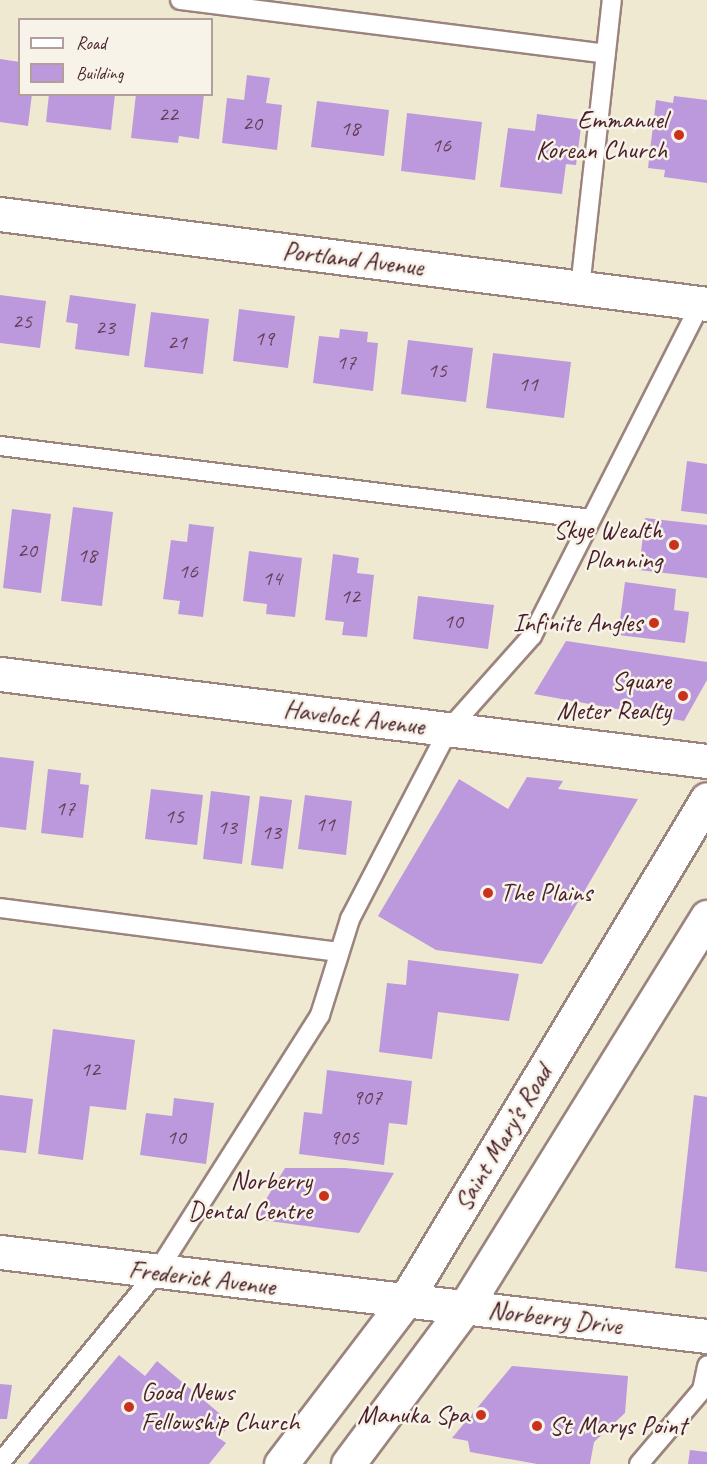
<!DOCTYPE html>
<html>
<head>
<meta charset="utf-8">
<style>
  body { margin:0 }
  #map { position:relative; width:707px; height:1464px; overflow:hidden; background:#efe9d2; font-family:Caveat,sans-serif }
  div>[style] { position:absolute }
  .building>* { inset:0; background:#bc99dd }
  .roads { filter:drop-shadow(2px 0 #9c847e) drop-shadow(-2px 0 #9c847e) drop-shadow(0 2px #9c847e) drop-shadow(0 -2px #9c847e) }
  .service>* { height:18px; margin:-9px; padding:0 9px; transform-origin:9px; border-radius:9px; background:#fff }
  .minor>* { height:33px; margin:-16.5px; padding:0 16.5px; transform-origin:16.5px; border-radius:16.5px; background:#fff }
  .secondary>* { height:33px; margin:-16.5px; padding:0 16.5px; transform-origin:16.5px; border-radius:16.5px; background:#fff }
  .dots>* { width:16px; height:16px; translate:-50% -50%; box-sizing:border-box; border:3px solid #f7f3e8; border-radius:50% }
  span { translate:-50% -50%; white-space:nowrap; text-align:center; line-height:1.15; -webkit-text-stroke:5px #f7f3e8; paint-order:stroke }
  .number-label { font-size:22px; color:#663e58 }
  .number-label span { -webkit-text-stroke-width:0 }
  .poi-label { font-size:26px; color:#4a1f2b }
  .right { translate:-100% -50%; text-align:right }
  .left { translate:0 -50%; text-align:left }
  .street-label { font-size:26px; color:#4a1f2b }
  .legend { position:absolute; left:18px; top:18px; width:195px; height:78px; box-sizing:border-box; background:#f7f3e8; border:2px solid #b29e9c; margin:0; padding:8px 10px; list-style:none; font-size:18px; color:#4a1f2b }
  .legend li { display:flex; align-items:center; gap:12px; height:30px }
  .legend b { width:30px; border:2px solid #b29e9c }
</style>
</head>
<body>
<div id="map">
  <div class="building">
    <i style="clip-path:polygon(0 59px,20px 62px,20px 94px,32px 94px,28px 126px,0 122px)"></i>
    <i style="clip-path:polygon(247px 75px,270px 78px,266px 103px,282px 105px,277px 150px,222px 143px,227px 98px,244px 100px)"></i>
    <i style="clip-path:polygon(49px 94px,115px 94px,111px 130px,46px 122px)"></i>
    <i style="clip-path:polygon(136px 94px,204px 94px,199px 139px,179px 136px,178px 143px,131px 138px)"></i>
    <i style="clip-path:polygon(674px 96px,707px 100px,707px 183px,664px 177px,665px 170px,648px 168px,656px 100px,673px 103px)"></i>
    <i style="clip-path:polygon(317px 101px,389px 110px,384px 156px,311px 147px)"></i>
    <i style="clip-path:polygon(407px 113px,482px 122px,475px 180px,401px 171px)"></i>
    <i style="clip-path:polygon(537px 114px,582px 120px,576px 165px,566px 164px,562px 194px,500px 187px,508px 128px,535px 131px)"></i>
    <i style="clip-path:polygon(0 295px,46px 301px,40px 348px,0 343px)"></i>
    <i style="clip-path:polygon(70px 295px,136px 304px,129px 356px,75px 349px,78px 324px,66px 322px)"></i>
    <i style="clip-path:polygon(239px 309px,295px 316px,288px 368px,233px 361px)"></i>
    <i style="clip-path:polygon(151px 312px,209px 319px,203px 374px,144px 367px)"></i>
    <i style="clip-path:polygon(340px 329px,368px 332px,367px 342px,378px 343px,373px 391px,313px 383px,319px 336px,339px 338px)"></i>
    <i style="clip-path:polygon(408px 340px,473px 348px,466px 402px,401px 394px)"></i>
    <i style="clip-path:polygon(493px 353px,571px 362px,564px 418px,486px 408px)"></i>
    <i style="clip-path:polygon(687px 461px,707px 464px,707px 514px,681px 511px)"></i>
    <i style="clip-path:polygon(73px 507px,113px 512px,102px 606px,61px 601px)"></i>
    <i style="clip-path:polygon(12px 509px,51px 514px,41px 593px,3px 588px)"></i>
    <i style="clip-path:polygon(645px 518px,707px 525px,707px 578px,639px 570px)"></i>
    <i style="clip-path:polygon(189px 524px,214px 527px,203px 617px,178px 614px,180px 601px,163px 599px,171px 540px,187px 542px)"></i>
    <i style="clip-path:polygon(249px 551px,302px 558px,295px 617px,266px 614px,267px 604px,243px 601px)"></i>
    <i style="clip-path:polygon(333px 554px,359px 558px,357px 573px,374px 575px,367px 637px,342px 635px,344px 622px,325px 620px)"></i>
    <i style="clip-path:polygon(625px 582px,676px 589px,674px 610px,689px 612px,685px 643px,618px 635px)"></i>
    <i style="clip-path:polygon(418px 596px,494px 605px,488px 649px,413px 639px)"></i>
    <i style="clip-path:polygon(566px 641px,707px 662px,707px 680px,684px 721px,534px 694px)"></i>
    <i style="clip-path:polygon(0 757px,34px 761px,26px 830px,0 827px)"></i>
    <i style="clip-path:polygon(48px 769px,81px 773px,80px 784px,89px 785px,83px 838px,41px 833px)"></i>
    <i style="clip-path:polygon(527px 777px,563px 781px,558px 789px,638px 799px,542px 964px,436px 950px,378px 916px,459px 779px,508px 809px)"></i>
    <i style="clip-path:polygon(151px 789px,203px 795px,197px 845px,145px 839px)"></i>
    <i style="clip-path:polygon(211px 791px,250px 796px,242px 864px,203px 859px)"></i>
    <i style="clip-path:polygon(305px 795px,352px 801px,346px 855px,298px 849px)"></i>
    <i style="clip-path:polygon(260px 796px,292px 800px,283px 869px,251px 865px)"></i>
    <i style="clip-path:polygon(408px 960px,519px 974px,509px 1021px,438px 1012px,432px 1059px,379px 1052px,387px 983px,406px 985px)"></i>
    <i style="clip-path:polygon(53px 1029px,135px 1040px,126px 1110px,90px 1106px,83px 1160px,38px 1154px)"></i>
    <i style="clip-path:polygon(327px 1070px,412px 1081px,407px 1125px,389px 1123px,384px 1165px,299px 1154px,304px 1112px,322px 1114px)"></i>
    <i style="clip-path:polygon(0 1095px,33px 1099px,26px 1153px,0 1150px)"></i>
    <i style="clip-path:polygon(694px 1095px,707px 1097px,707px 1272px,675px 1268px)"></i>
    <i style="clip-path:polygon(174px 1098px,214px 1103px,206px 1164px,140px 1155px,146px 1113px,172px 1116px)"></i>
    <i style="clip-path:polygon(285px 1168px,345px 1168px,394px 1173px,359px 1233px,254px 1219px)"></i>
    <i style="clip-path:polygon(119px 1355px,145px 1376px,157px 1361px,231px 1423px,219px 1438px,226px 1443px,209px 1464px,28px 1464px)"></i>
    <i style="clip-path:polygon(512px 1366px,628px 1376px,625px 1413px,594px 1442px,590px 1464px,537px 1464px,470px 1452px,468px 1441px,452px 1438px)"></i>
    <i style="clip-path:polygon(0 1384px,12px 1385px,7px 1419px,0 1419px)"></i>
    <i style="clip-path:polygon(690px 1450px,707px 1452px,707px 1464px,688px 1464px)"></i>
  </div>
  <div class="roads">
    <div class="service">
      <i style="left:180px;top:0;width:429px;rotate:7.2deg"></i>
      <i style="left:580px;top:288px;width:290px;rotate:-83.7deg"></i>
      <i style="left:0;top:446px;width:595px;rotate:7.04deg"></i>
      <i style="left:0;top:908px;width:342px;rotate:7.4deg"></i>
      <i style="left:0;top:1463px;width:247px;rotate:-50.6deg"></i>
      <i style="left:157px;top:1272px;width:304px;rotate:-57.6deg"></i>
      <i style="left:320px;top:1015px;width:101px;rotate:-72.6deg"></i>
      <i style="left:350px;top:919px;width:214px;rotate:-62.5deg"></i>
      <i style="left:449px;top:729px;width:125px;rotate:-48.3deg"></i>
      <i style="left:532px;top:636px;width:373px;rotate:-63.1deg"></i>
      <i style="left:639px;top:1464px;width:97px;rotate:-49.6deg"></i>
      <i style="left:702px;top:1390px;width:25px;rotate:-78deg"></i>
    </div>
    <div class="minor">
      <i style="left:0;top:214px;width:713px;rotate:7.25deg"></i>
      <i style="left:0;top:674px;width:712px;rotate:7.02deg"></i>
      <i style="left:0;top:1252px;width:712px;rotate:6.78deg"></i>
    </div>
    <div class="secondary">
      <i style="left:281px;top:1464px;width:201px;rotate:-52.7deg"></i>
      <i style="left:403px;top:1304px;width:589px;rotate:-58.95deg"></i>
      <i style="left:348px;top:1464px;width:196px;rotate:-53.3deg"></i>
      <i style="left:465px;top:1307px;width:459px;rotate:-58.2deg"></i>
    </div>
  </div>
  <div class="dots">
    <i style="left:679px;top:135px;background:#c8321e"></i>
    <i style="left:674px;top:545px;background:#c8321e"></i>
    <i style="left:654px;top:623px;background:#c8321e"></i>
    <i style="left:683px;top:696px;background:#c8321e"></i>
    <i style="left:488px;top:893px;background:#c8321e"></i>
    <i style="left:324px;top:1196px;background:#c8321e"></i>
    <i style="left:129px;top:1407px;background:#c8321e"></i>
    <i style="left:481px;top:1415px;background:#c8321e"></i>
    <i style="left:537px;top:1426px;background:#c8321e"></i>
  </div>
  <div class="number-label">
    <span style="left:168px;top:115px">22</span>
    <span style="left:252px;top:124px">20</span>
    <span style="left:350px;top:129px">18</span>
    <span style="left:441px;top:146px">16</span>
    <span style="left:22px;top:322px">25</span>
    <span style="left:105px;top:328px">23</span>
    <span style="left:264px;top:339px">19</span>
    <span style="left:177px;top:343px">21</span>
    <span style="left:346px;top:363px">17</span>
    <span style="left:437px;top:371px">15</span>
    <span style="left:528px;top:385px">11</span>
    <span style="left:27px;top:551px">20</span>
    <span style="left:87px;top:556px">18</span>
    <span style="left:188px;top:572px">16</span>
    <span style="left:272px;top:579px">14</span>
    <span style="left:350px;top:597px">12</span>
    <span style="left:453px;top:622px">10</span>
    <span style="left:65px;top:809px">17</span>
    <span style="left:174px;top:817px">15</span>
    <span style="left:325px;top:825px">11</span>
    <span style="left:227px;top:828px">13</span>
    <span style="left:271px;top:833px">13</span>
    <span style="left:90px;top:1070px">12</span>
    <span style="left:367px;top:1098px">907</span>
    <span style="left:176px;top:1138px">10</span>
    <span style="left:344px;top:1138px">905</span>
  </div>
  <div class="poi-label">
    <span class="right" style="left:667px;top:135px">Emmanuel<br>Korean Church</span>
    <span class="right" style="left:662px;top:545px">Skye Wealth<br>Planning</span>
    <span class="right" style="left:642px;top:623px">Infinite Angles</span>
    <span class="right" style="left:671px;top:696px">Square<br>Meter Realty</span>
    <span class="left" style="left:500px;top:893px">The Plains</span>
    <span class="right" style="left:312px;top:1196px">Norberry<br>Dental Centre</span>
    <span class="left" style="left:141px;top:1407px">Good News<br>Fellowship Church</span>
    <span class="right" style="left:469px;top:1415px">Manuka Spa</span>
    <span class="left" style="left:549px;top:1426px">St Marys Point</span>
  </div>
  <div class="street-label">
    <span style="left:353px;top:259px;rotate:7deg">Portland Avenue</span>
    <span style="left:354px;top:718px;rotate:7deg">Havelock Avenue</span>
    <span style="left:503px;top:1138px;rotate:-59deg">Saint Mary’s Road</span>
    <span style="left:202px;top:1278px;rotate:7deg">Frederick Avenue</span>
    <span style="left:555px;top:1318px;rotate:7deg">Norberry Drive</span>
  </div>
  <ul class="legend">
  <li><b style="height:8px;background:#fff"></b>Road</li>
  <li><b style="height:16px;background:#bc99dd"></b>Building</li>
  </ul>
</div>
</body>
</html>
